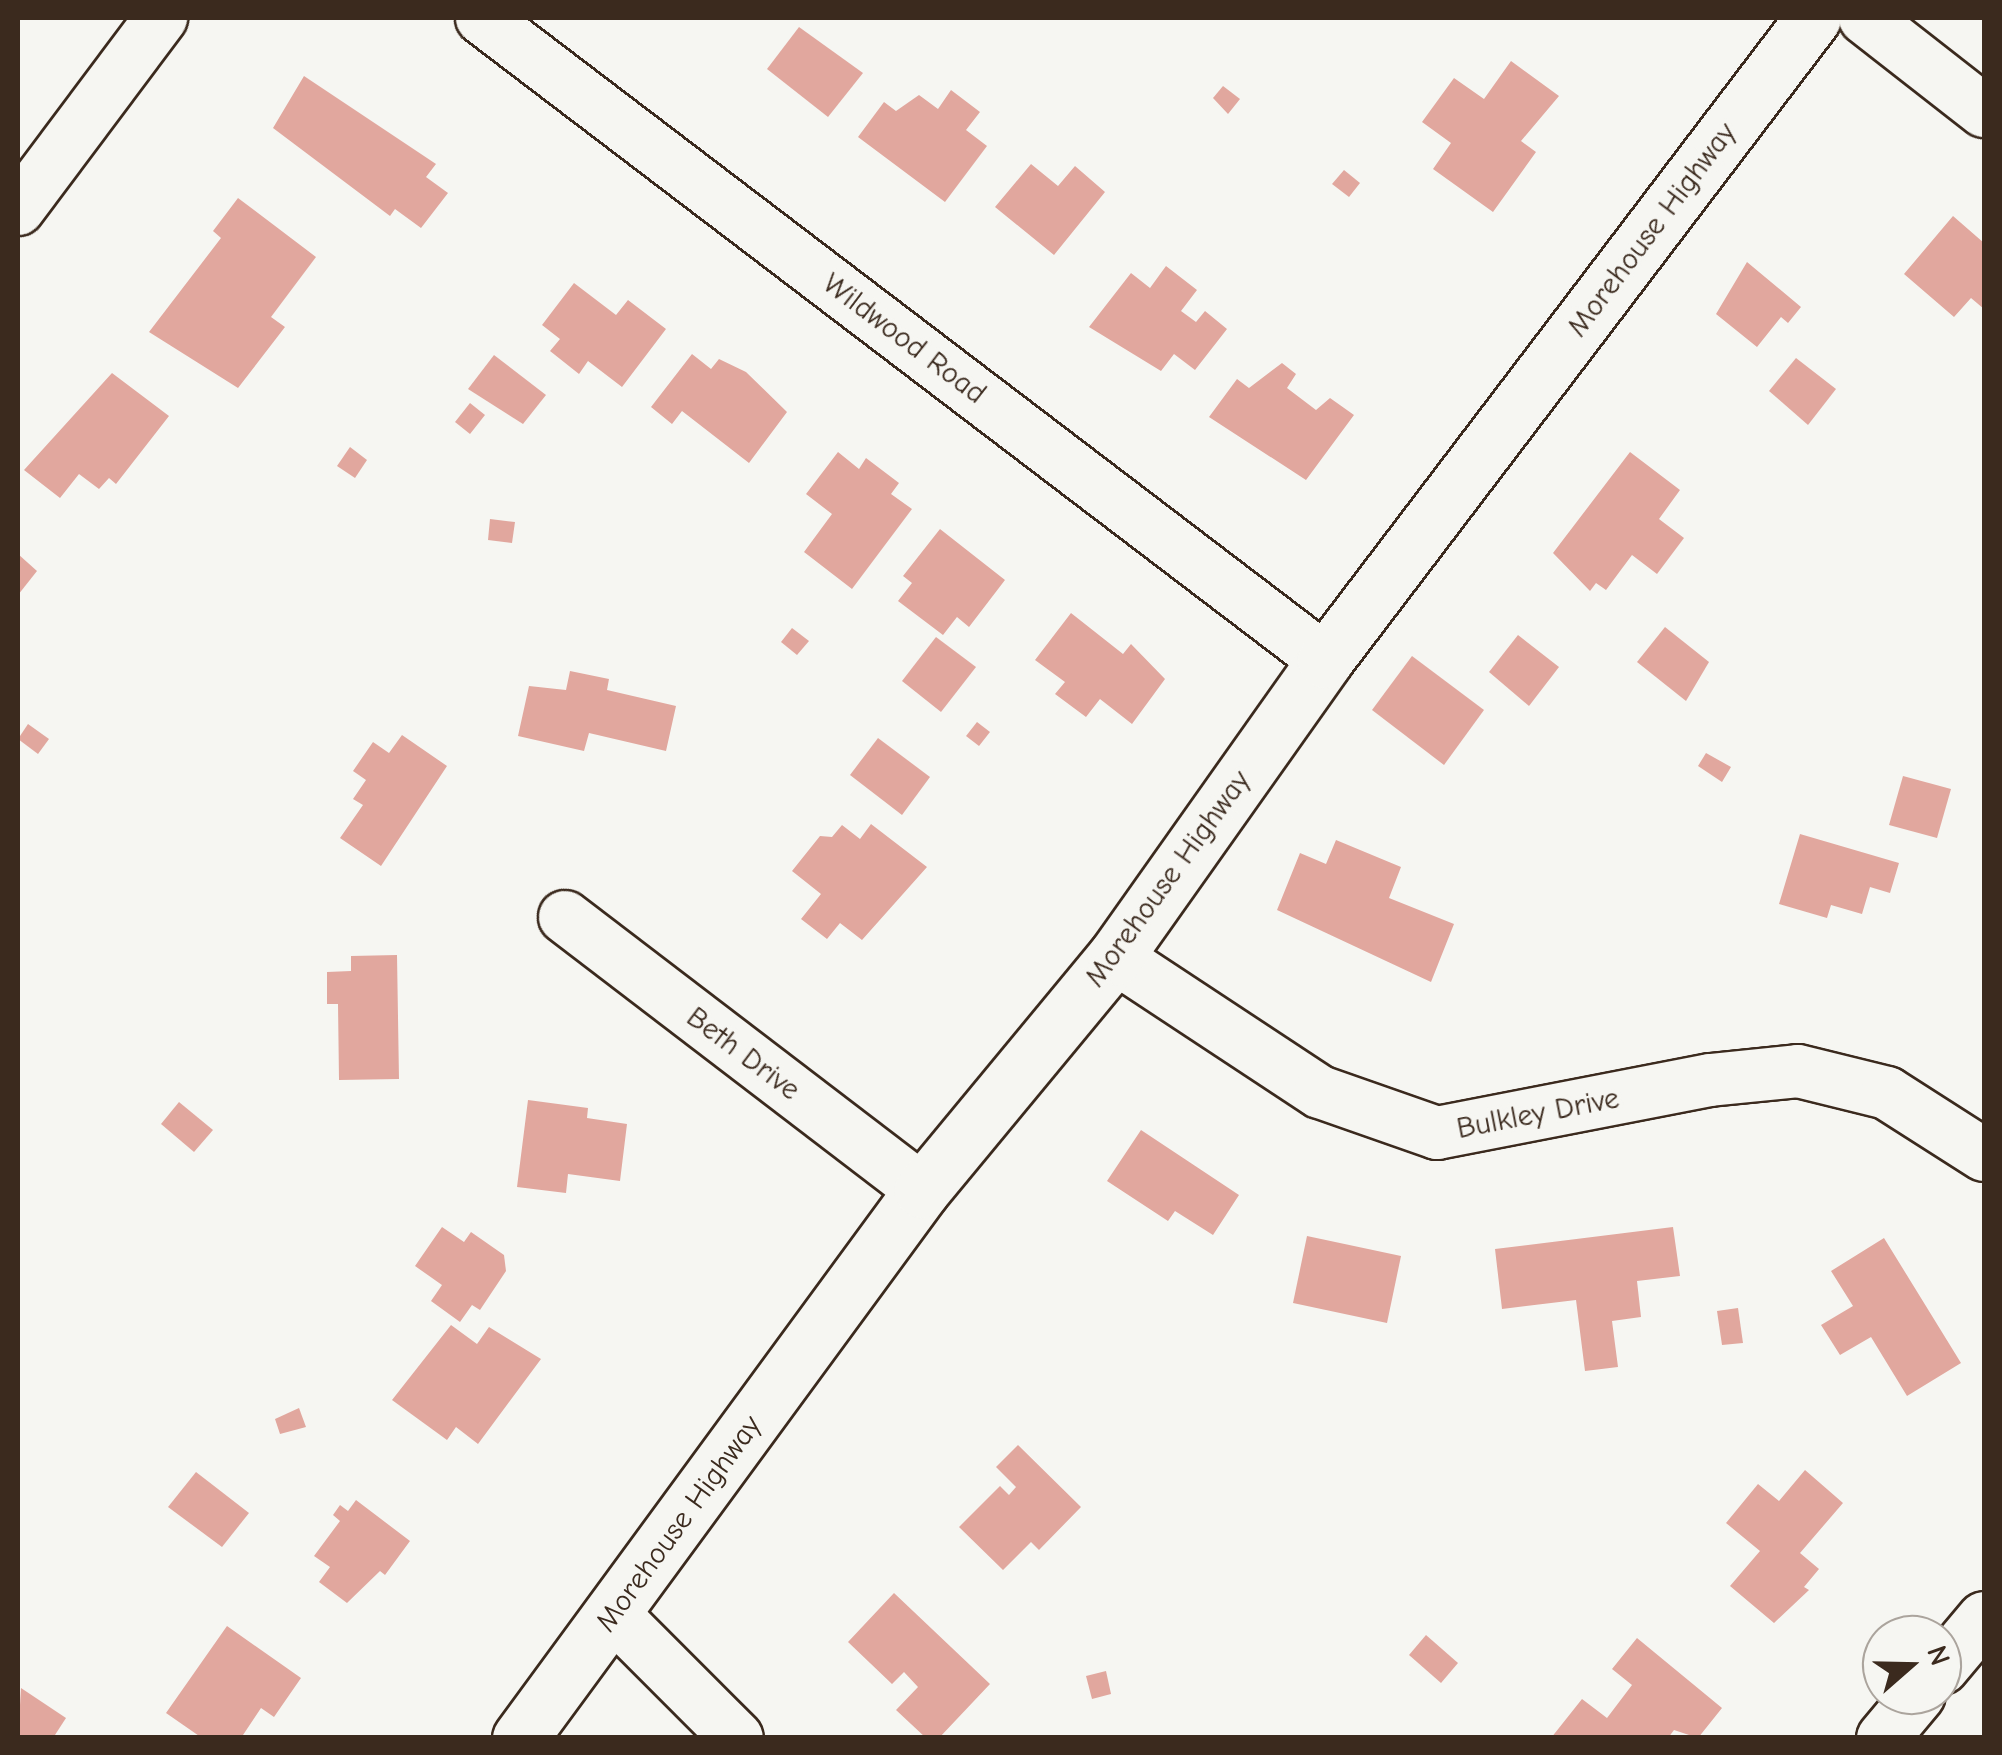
<!DOCTYPE html>
<html>
<head>
<meta charset="utf-8">
<style>
  body { margin:0 }
  #map { position:relative; width:2002px; height:1755px; overflow:hidden; background:#f6f6f2; font-family:"Comic Neue",sans-serif }
  div>[style] { position:absolute }
  .building>* { inset:0; background:#e1a79e }
  .roads { filter:drop-shadow(2px 0 #3b2a1e) drop-shadow(-2px 0 #3b2a1e) drop-shadow(0 2px #3b2a1e) drop-shadow(0 -2px #3b2a1e) }
  .minor>* { height:52px; margin:-26px; padding:0 26px; transform-origin:26px; border-radius:26px; background:#f6f6f2 }
  .tertiary>* { height:55px; margin:-27.5px; padding:0 27.5px; transform-origin:27.5px; border-radius:27.5px; background:#f6f6f2 }
  span { translate:-50% -50%; white-space:nowrap; text-align:center; line-height:1.15; -webkit-text-stroke:8px #f6f6f2; paint-order:stroke }
  .street-label { font-size:30px; color:#3b2a1e }
  .frame { position:absolute; inset:0; border:20px solid #3b2a1e; pointer-events:none }
  .north { position:absolute; left:1862px; top:1615px; width:100px; height:100px; box-sizing:border-box; background:#f6f6f2; border:2px solid #aba49d; border-radius:50%; rotate:70deg; font-size:28px; font-weight:700; line-height:40px; text-align:center; color:#3b2a1e }
  .north::after { content:''; display:block; margin:auto; width:35px; height:45px; background:#3b2a1e; clip-path:polygon(50% 0,100% 100%,50% 72%,0 100%) }
</style>
</head>
<body>
<div id="map">
  <div class="building">
    <i style="clip-path:polygon(799px 27px,863px 73px,828px 117px,767px 69px)"></i>
    <i style="clip-path:polygon(1511px 61px,1559px 96px,1521px 141px,1536px 152px,1493px 212px,1433px 169px,1451px 143px,1422px 122px,1454px 78px,1484px 99px)"></i>
    <i style="clip-path:polygon(304px 76px,436px 164px,426px 177px,448px 193px,421px 228px,395px 209px,390px 216px,273px 128px)"></i>
    <i style="clip-path:polygon(1223px 86px,1240px 99px,1228px 114px,1213px 98px)"></i>
    <i style="clip-path:polygon(951px 90px,980px 112px,966px 130px,987px 146px,945px 202px,858px 137px,884px 102px,896px 111px,919px 95px,938px 109px)"></i>
    <i style="clip-path:polygon(1031px 164px,1058px 186px,1075px 166px,1105px 192px,1054px 255px,995px 207px)"></i>
    <i style="clip-path:polygon(1344px 170px,1360px 183px,1349px 197px,1332px 184px)"></i>
    <i style="clip-path:polygon(238px 198px,316px 257px,271px 317px,285px 327px,238px 388px,149px 332px,221px 238px,213px 231px)"></i>
    <i style="clip-path:polygon(1953px 216px,1984px 243px,1984px 309px,1971px 298px,1954px 317px,1904px 274px)"></i>
    <i style="clip-path:polygon(1747px 262px,1801px 307px,1788px 323px,1781px 317px,1757px 347px,1716px 314px)"></i>
    <i style="clip-path:polygon(1166px 266px,1197px 290px,1181px 311px,1196px 322px,1205px 311px,1227px 329px,1195px 370px,1174px 354px,1161px 371px,1089px 327px,1131px 273px,1150px 288px)"></i>
    <i style="clip-path:polygon(574px 283px,616px 315px,628px 300px,666px 329px,622px 387px,588px 361px,579px 374px,550px 351px,560px 339px,542px 325px)"></i>
    <i style="clip-path:polygon(692px 354px,711px 369px,719px 359px,746px 372px,787px 412px,749px 463px,682px 411px,672px 424px,651px 407px)"></i>
    <i style="clip-path:polygon(494px 355px,546px 395px,523px 424px,468px 389px)"></i>
    <i style="clip-path:polygon(1796px 358px,1836px 389px,1808px 425px,1769px 391px)"></i>
    <i style="clip-path:polygon(1282px 363px,1296px 374px,1287px 388px,1316px 410px,1330px 398px,1354px 415px,1306px 480px,1209px 417px,1237px 379px,1249px 388px)"></i>
    <i style="clip-path:polygon(112px 373px,169px 416px,116px 484px,109px 478px,99px 489px,79px 474px,60px 498px,24px 470px)"></i>
    <i style="clip-path:polygon(470px 403px,485px 415px,470px 434px,455px 422px)"></i>
    <i style="clip-path:polygon(350px 447px,367px 460px,355px 478px,337px 466px)"></i>
    <i style="clip-path:polygon(838px 452px,859px 469px,866px 458px,899px 483px,891px 494px,912px 509px,852px 589px,804px 552px,832px 514px,806px 494px)"></i>
    <i style="clip-path:polygon(1630px 452px,1680px 490px,1659px 519px,1684px 538px,1657px 574px,1632px 555px,1606px 590px,1596px 583px,1590px 591px,1553px 553px)"></i>
    <i style="clip-path:polygon(490px 519px,515px 522px,512px 543px,488px 540px)"></i>
    <i style="clip-path:polygon(940px 529px,1005px 580px,969px 627px,957px 617px,943px 635px,898px 601px,912px 583px,903px 576px)"></i>
    <i style="clip-path:polygon(18px 554px,37px 571px,18px 595px)"></i>
    <i style="clip-path:polygon(1071px 613px,1123px 654px,1131px 644px,1165px 679px,1132px 724px,1100px 699px,1086px 717px,1055px 694px,1065px 682px,1035px 660px)"></i>
    <i style="clip-path:polygon(1665px 627px,1709px 662px,1686px 701px,1637px 662px)"></i>
    <i style="clip-path:polygon(792px 628px,809px 641px,797px 655px,781px 642px)"></i>
    <i style="clip-path:polygon(1518px 635px,1559px 667px,1529px 706px,1489px 672px)"></i>
    <i style="clip-path:polygon(936px 637px,976px 667px,941px 712px,902px 681px)"></i>
    <i style="clip-path:polygon(1412px 656px,1484px 710px,1444px 765px,1372px 710px)"></i>
    <i style="clip-path:polygon(570px 671px,609px 679px,607px 690px,676px 706px,666px 751px,589px 733px,584px 751px,518px 736px,529px 686px,566px 690px)"></i>
    <i style="clip-path:polygon(977px 722px,990px 732px,979px 746px,966px 736px)"></i>
    <i style="clip-path:polygon(28px 724px,49px 739px,38px 754px,18px 739px)"></i>
    <i style="clip-path:polygon(402px 735px,447px 766px,381px 866px,340px 838px,363px 805px,353px 799px,366px 780px,353px 771px,373px 742px,389px 753px)"></i>
    <i style="clip-path:polygon(878px 738px,930px 777px,902px 815px,850px 775px)"></i>
    <i style="clip-path:polygon(1706px 753px,1731px 767px,1722px 782px,1698px 766px)"></i>
    <i style="clip-path:polygon(1903px 776px,1951px 789px,1937px 838px,1889px 825px)"></i>
    <i style="clip-path:polygon(871px 824px,927px 867px,862px 940px,840px 923px,827px 939px,801px 919px,821px 894px,792px 871px,820px 836px,832px 837px,842px 825px,860px 839px)"></i>
    <i style="clip-path:polygon(1800px 834px,1899px 863px,1890px 893px,1870px 887px,1862px 914px,1831px 905px,1827px 918px,1779px 904px)"></i>
    <i style="clip-path:polygon(1336px 840px,1401px 867px,1389px 898px,1454px 924px,1431px 982px,1277px 910px,1300px 853px,1326px 864px)"></i>
    <i style="clip-path:polygon(397px 955px,399px 1079px,339px 1080px,338px 1004px,327px 1004px,327px 972px,351px 971px,351px 956px)"></i>
    <i style="clip-path:polygon(528px 1100px,588px 1108px,587px 1118px,627px 1124px,620px 1181px,568px 1174px,566px 1193px,517px 1187px)"></i>
    <i style="clip-path:polygon(179px 1102px,213px 1130px,194px 1152px,161px 1124px)"></i>
    <i style="clip-path:polygon(1141px 1130px,1239px 1195px,1213px 1235px,1175px 1211px,1168px 1221px,1107px 1181px)"></i>
    <i style="clip-path:polygon(442px 1227px,464px 1242px,471px 1232px,504px 1255px,506px 1271px,480px 1310px,472px 1305px,460px 1322px,431px 1301px,442px 1285px,415px 1266px)"></i>
    <i style="clip-path:polygon(1673px 1227px,1680px 1276px,1637px 1281px,1641px 1317px,1612px 1321px,1618px 1367px,1585px 1371px,1576px 1300px,1502px 1309px,1495px 1249px)"></i>
    <i style="clip-path:polygon(1307px 1236px,1401px 1256px,1387px 1323px,1293px 1303px)"></i>
    <i style="clip-path:polygon(1884px 1238px,1961px 1363px,1907px 1396px,1871px 1337px,1840px 1355px,1821px 1325px,1853px 1306px,1831px 1271px)"></i>
    <i style="clip-path:polygon(1738px 1308px,1743px 1343px,1722px 1345px,1717px 1311px)"></i>
    <i style="clip-path:polygon(451px 1325px,477px 1344px,489px 1327px,541px 1359px,478px 1444px,456px 1427px,447px 1440px,392px 1400px)"></i>
    <i style="clip-path:polygon(299px 1408px,306px 1427px,280px 1434px,275px 1419px)"></i>
    <i style="clip-path:polygon(1018px 1445px,1081px 1507px,1039px 1550px,1031px 1542px,1003px 1570px,959px 1527px,1000px 1486px,1009px 1495px,1016px 1487px,996px 1467px)"></i>
    <i style="clip-path:polygon(1805px 1470px,1843px 1503px,1800px 1553px,1819px 1569px,1804px 1587px,1809px 1590px,1774px 1623px,1730px 1586px,1760px 1551px,1726px 1523px,1758px 1484px,1779px 1501px)"></i>
    <i style="clip-path:polygon(196px 1472px,249px 1513px,222px 1547px,168px 1507px)"></i>
    <i style="clip-path:polygon(356px 1500px,410px 1541px,385px 1575px,380px 1571px,347px 1603px,319px 1582px,330px 1567px,314px 1556px,340px 1521px,333px 1515px,340px 1505px,348px 1511px)"></i>
    <i style="clip-path:polygon(894px 1593px,990px 1684px,939px 1738px,926px 1738px,896px 1710px,918px 1687px,904px 1672px,892px 1684px,848px 1642px)"></i>
    <i style="clip-path:polygon(227px 1626px,301px 1678px,274px 1717px,261px 1708px,241px 1738px,202px 1738px,166px 1713px)"></i>
    <i style="clip-path:polygon(1426px 1635px,1458px 1663px,1441px 1683px,1409px 1655px)"></i>
    <i style="clip-path:polygon(1637px 1638px,1722px 1708px,1698px 1738px,1674px 1730px,1668px 1738px,1551px 1738px,1582px 1699px,1607px 1718px,1632px 1685px,1612px 1669px)"></i>
    <i style="clip-path:polygon(1106px 1671px,1111px 1694px,1092px 1699px,1086px 1676px)"></i>
    <i style="clip-path:polygon(21px 1688px,66px 1718px,53px 1738px,18px 1738px)"></i>
  </div>
  <div class="roads">
    <div class="minor">
      <i style="left:482px;top:18px;width:1060px;rotate:37.29deg"></i>
      <i style="left:1865px;top:18px;width:151px;rotate:38deg"></i>
      <i style="left:18px;top:209px;width:239px;rotate:-53.2deg"></i>
      <i style="left:565px;top:917px;width:449px;rotate:37.4deg"></i>
      <i style="left:1115px;top:957px;width:245px;rotate:33.4deg"></i>
      <i style="left:1320px;top:1092px;width:124px;rotate:19.3deg"></i>
      <i style="left:1437px;top:1133px;width:278px;rotate:-11deg"></i>
      <i style="left:1710px;top:1080px;width:88px;rotate:-5.8deg"></i>
      <i style="left:1798px;top:1071px;width:92px;rotate:13.9deg"></i>
      <i style="left:1887px;top:1093px;width:115px;rotate:32.6deg"></i>
      <i style="left:613px;top:1614px;width:175px;rotate:45deg"></i>
      <i style="left:1942px;top:1668px;width:65px;rotate:-50deg"></i>
      <i style="left:1883px;top:1738px;width:56px;rotate:-50.1deg"></i>
    </div>
    <div class="tertiary">
      <i style="left:520px;top:1738px;width:680px;rotate:-53.74deg"></i>
      <i style="left:922px;top:1190px;width:303px;rotate:-50.4deg"></i>
      <i style="left:1115px;top:957px;width:364px;rotate:-54.7deg"></i>
      <i style="left:1325px;top:660px;width:806px;rotate:-52.76deg"></i>
    </div>
  </div>
  <div class="street-label">
    <span style="left:1652px;top:230px;rotate:-53deg">Morehouse Highway</span>
    <span style="left:904px;top:339px;rotate:37deg">Wildwood Road</span>
    <span style="left:1168px;top:879px;rotate:-54deg">Morehouse Highway</span>
    <span style="left:743px;top:1054px;rotate:37deg">Beth Drive</span>
    <span style="left:1538px;top:1114px;rotate:-11deg">Bulkley Drive</span>
    <span style="left:679px;top:1524px;rotate:-54deg">Morehouse Highway</span>
  </div>
  <div class="frame"></div>
  <div class="north">N</div>
</div>
</body>
</html>
